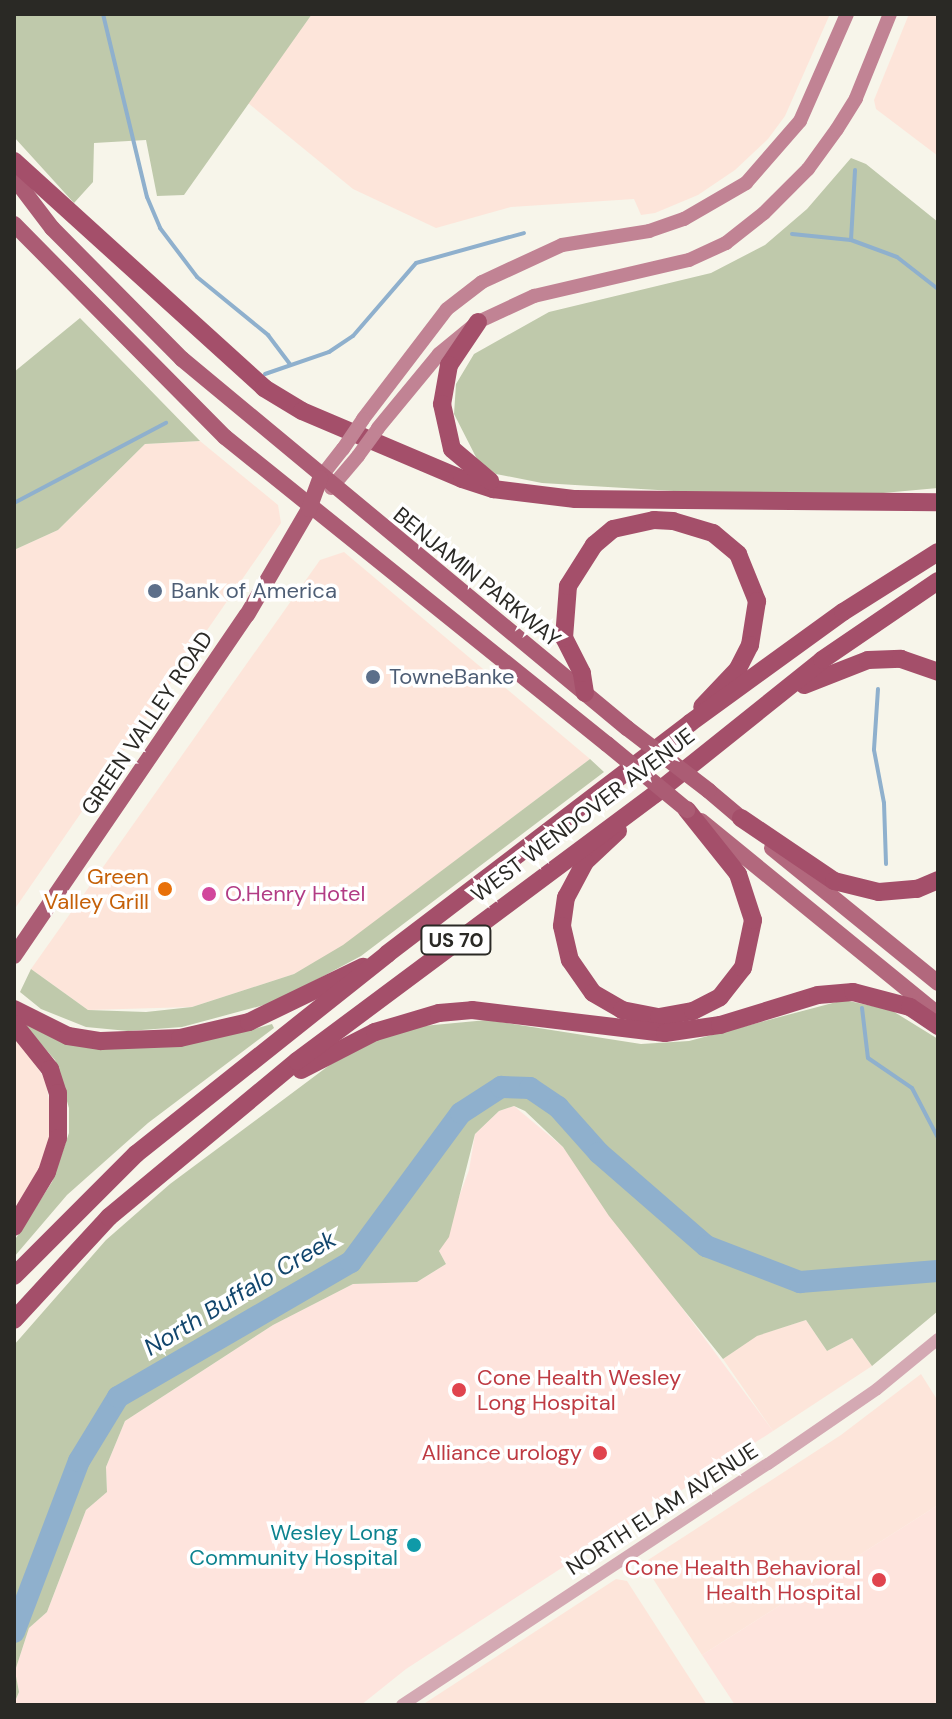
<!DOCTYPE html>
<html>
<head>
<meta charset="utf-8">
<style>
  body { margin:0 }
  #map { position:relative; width:952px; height:1719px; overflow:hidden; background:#f7f5ea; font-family:"DM Sans",sans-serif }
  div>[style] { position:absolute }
  .commercial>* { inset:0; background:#fde5da }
  .medical>* { inset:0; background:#fee4dd }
  .green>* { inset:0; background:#bfc9ab }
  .stream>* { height:4px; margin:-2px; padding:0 2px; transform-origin:2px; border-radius:2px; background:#8fb0cd }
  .river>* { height:22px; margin:-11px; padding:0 11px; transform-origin:11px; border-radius:11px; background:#8fb0cd }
  .tertiary>* { height:12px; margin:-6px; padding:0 6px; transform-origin:6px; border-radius:6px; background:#d4a9b3 }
  .secondary>* { height:14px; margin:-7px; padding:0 7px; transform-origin:7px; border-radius:7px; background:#c18394 }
  .primary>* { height:16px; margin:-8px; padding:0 8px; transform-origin:8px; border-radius:8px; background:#b2687d }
  .trunk>* { height:16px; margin:-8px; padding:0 8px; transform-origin:8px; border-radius:8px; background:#ab5c74 }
  .motorway>* { height:18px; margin:-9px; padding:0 9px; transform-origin:9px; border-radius:9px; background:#a44f6a }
  .secondary-bridge>* { height:14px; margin:-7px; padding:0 7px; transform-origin:7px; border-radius:7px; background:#c18394 }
  .trunk-bridge>* { height:16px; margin:-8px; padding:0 8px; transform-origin:8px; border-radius:8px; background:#ab5c74 }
  .dots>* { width:22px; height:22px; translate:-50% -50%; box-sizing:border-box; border:4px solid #fff; border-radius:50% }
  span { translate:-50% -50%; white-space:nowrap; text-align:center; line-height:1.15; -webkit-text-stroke:7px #fff; paint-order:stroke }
  .shield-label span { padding:2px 6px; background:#fff; border:2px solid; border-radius:6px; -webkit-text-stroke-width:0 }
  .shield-label { font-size:20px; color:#2a2925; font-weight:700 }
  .street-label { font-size:22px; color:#2a2925 }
  .service-label { font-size:22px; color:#4e5e75 }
  .left { translate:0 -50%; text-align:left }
  .food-label { font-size:22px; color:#c56008 }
  .right { translate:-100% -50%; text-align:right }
  .hotel-label { font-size:22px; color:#b23c85 }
  .health-label { font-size:22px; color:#be3a42 }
  .culture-label { font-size:22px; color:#0d838f }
  .water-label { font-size:24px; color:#12466d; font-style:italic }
  .frame { position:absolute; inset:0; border:16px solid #2a2925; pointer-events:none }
</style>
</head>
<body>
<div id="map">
  <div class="commercial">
    <i style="clip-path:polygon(312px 14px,830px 14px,785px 116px,768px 139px,735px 170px,698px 195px,655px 213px,641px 215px,634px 199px,511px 207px,436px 228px,353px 189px,248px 103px)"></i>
    <i style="clip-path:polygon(909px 14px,938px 14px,938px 156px,876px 109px,874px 100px)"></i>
    <i style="clip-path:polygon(200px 441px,278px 505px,281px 523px,14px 910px,14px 550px,58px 530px,145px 444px)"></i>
    <i style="clip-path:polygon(344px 552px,590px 759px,343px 946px,294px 974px,192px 1007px,88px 1010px,31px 969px,320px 560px)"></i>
    <i style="clip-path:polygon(14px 1034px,45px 1079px,53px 1122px,46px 1159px,14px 1213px)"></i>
    <i style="clip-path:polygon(806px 1320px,827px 1351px,852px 1338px,872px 1366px,773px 1431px,723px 1359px,756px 1336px)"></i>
    <i style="clip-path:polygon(921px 1374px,938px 1401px,938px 1505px,702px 1655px,648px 1571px,648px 1560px,841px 1435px)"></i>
    <i style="clip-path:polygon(616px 1579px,627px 1581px,707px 1705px,422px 1705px)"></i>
  </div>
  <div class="medical">
    <i style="clip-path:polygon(514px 1106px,563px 1147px,773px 1431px,406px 1669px,361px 1705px,14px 1705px,19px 1692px,15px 1671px,29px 1628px,47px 1612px,86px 1510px,107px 1492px,106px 1467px,125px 1421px,273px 1325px,353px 1284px,417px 1282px,446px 1264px,439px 1251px,469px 1170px,475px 1134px,499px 1111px)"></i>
    <i style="clip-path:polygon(938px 1505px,938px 1705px,735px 1705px,702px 1655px)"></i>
  </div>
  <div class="green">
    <i style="clip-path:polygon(14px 14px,312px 14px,184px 195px,157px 196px,146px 140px,94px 143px,93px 182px,74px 203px,14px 137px)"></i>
    <i style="clip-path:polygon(851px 158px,866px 164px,938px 222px,938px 488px,861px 495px,707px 493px,542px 483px,496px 474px,478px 461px,454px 414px,456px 384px,474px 354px,549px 312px,711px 273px,765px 245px,807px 209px)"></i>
    <i style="clip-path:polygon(80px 318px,200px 441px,145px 444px,58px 530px,14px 550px,14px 372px)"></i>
    <i style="clip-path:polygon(590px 759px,604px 772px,361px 956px,275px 1002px,182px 1027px,128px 1031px,86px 1027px,41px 1009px,20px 992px,31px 969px,88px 1010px,146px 1012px,192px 1007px,294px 974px,343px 945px)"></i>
    <i style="clip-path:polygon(844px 1000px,891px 1010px,938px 1039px,938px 1311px,872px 1366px,852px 1338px,827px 1351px,806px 1320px,757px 1336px,723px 1359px,609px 1216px,563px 1147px,525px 1111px,514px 1106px,499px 1111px,475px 1134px,449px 1237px,439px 1251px,446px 1264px,417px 1282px,353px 1284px,273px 1325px,125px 1421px,106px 1467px,107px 1492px,86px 1510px,47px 1612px,29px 1628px,15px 1671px,19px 1692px,14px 1704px,14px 1345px,106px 1240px,170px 1184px,331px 1064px,379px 1039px,423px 1026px,487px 1020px,641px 1044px,689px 1041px)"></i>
    <i style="clip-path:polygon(22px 1022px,64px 1038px,239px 1033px,272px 1024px,274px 1028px,148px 1123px,67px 1195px,14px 1257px,14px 1241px,52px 1182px,69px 1133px,69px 1108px,55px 1060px)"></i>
  </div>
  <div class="stream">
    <i style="left:103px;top:14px;width:188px;rotate:76.5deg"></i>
    <i style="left:147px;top:197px;width:34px;rotate:67deg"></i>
    <i style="left:160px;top:228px;width:61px;rotate:52.9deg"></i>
    <i style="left:197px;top:277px;width:92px;rotate:39.2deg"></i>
    <i style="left:268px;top:335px;width:36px;rotate:53deg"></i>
    <i style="left:792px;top:234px;width:59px;rotate:5.8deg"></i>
    <i style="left:851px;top:240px;width:49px;rotate:20.3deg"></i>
    <i style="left:897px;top:257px;width:52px;rotate:38deg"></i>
    <i style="left:851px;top:240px;width:70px;rotate:-86.7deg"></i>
    <i style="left:265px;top:374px;width:68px;rotate:-19deg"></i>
    <i style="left:329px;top:352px;width:29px;rotate:-34deg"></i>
    <i style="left:353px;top:336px;width:96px;rotate:-49.2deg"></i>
    <i style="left:416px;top:263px;width:112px;rotate:-15.5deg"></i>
    <i style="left:14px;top:503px;width:172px;rotate:-27.8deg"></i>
    <i style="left:878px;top:689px;width:61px;rotate:93.8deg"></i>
    <i style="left:874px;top:750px;width:54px;rotate:79.3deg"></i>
    <i style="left:884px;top:803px;width:61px;rotate:88.1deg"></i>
    <i style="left:862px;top:1008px;width:50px;rotate:83.2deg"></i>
    <i style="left:868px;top:1058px;width:53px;rotate:34.3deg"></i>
    <i style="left:912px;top:1088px;width:56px;rotate:62.5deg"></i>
  </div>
  <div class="river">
    <i style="left:14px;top:1632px;width:183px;rotate:-69.2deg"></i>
    <i style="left:79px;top:1461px;width:75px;rotate:-58.6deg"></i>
    <i style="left:118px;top:1397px;width:269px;rotate:-30.1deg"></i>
    <i style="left:351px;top:1262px;width:185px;rotate:-53.6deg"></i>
    <i style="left:461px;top:1113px;width:48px;rotate:-33deg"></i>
    <i style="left:501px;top:1087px;width:29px;rotate:2deg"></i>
    <i style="left:530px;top:1088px;width:34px;rotate:34deg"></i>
    <i style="left:558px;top:1107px;width:62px;rotate:48.3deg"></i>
    <i style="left:599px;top:1153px;width:142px;rotate:41deg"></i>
    <i style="left:706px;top:1246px;width:101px;rotate:21deg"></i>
    <i style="left:800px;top:1282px;width:138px;rotate:-4.6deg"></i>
  </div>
  <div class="tertiary">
    <i style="left:402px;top:1705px;width:438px;rotate:-33.4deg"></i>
    <i style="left:768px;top:1464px;width:132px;rotate:-34.5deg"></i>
    <i style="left:877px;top:1389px;width:79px;rotate:-39.3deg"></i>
  </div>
  <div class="secondary">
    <i style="left:363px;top:419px;width:138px;rotate:-52.6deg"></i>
    <i style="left:447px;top:309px;width:44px;rotate:-37.6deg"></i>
    <i style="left:482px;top:282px;width:88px;rotate:-24.8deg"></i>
    <i style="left:562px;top:245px;width:88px;rotate:-9.1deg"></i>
    <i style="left:649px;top:231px;width:37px;rotate:-19deg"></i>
    <i style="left:684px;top:219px;width:72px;rotate:-30.1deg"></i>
    <i style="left:746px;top:183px;width:82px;rotate:-48.9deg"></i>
    <i style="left:800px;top:121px;width:117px;rotate:-66.3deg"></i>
    <i style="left:378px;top:428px;width:96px;rotate:-50.5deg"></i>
    <i style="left:439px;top:354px;width:50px;rotate:-39.4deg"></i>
    <i style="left:478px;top:322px;width:62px;rotate:-24.9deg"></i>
    <i style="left:534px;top:296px;width:159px;rotate:-13.1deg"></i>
    <i style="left:689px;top:260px;width:41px;rotate:-24.7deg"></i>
    <i style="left:726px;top:243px;width:48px;rotate:-38.3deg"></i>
    <i style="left:764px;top:213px;width:62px;rotate:-45deg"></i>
    <i style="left:808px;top:169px;width:49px;rotate:-54.1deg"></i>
    <i style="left:837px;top:129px;width:36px;rotate:-58deg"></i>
    <i style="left:856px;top:98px;width:91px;rotate:-68deg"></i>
    <i style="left:320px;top:478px;width:37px;rotate:-52deg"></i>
    <i style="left:331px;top:488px;width:42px;rotate:-49.8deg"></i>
  </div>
  <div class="primary">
    <i style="left:701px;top:821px;width:306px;rotate:39.2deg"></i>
    <i style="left:772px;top:848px;width:214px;rotate:39.1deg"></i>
  </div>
  <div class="trunk">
    <i style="left:14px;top:178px;width:63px;rotate:52.8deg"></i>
    <i style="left:52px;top:228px;width:185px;rotate:45.2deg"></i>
    <i style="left:182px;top:359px;width:578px;rotate:39.67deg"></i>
    <i style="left:14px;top:224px;width:300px;rotate:45.3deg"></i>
    <i style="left:225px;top:437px;width:490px;rotate:38.8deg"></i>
    <i style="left:709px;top:791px;width:42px;rotate:40.2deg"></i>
    <i style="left:14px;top:956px;width:413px;rotate:-55.7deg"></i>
    <i style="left:247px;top:615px;width:123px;rotate:-59.7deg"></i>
    <i style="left:309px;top:509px;width:33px;rotate:-70deg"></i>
  </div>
  <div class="motorway">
    <i style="left:14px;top:161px;width:338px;rotate:42.2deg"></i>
    <i style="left:264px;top:388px;width:44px;rotate:31.2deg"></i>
    <i style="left:302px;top:411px;width:174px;rotate:23deg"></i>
    <i style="left:462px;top:479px;width:33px;rotate:18deg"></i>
    <i style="left:493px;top:489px;width:83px;rotate:7deg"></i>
    <i style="left:575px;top:499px;width:363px;rotate:0.5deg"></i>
    <i style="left:478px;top:322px;width:52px;rotate:124deg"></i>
    <i style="left:449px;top:365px;width:40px;rotate:100deg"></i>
    <i style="left:442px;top:404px;width:46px;rotate:77.5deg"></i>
    <i style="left:452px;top:449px;width:50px;rotate:40.1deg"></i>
    <i style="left:804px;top:685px;width:69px;rotate:-21.3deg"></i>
    <i style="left:868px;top:660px;width:33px;rotate:-2deg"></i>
    <i style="left:901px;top:659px;width:39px;rotate:19deg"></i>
    <i style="left:585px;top:693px;width:20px;rotate:-99deg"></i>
    <i style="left:582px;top:673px;width:39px;rotate:-117deg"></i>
    <i style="left:564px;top:638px;width:52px;rotate:-85.6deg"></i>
    <i style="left:568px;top:586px;width:49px;rotate:-57.6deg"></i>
    <i style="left:594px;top:545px;width:25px;rotate:-40deg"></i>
    <i style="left:613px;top:529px;width:42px;rotate:-12.4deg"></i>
    <i style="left:654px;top:520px;width:19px;rotate:3deg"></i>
    <i style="left:673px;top:521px;width:42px;rotate:16.7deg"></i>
    <i style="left:713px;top:533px;width:33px;rotate:40deg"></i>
    <i style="left:738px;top:554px;width:51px;rotate:68deg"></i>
    <i style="left:757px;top:601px;width:45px;rotate:99deg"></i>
    <i style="left:750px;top:645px;width:27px;rotate:117deg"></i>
    <i style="left:738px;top:669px;width:52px;rotate:133.5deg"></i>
    <i style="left:741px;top:818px;width:112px;rotate:34.1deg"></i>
    <i style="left:834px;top:881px;width:46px;rotate:13.7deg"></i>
    <i style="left:879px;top:892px;width:38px;rotate:-5deg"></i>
    <i style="left:917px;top:889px;width:23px;rotate:-23deg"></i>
    <i style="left:618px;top:831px;width:45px;rotate:136.8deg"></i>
    <i style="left:585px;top:862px;width:40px;rotate:118deg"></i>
    <i style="left:566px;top:897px;width:29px;rotate:98deg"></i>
    <i style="left:562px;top:926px;width:35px;rotate:77deg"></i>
    <i style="left:570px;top:960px;width:40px;rotate:55.1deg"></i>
    <i style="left:593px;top:993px;width:34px;rotate:30deg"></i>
    <i style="left:622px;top:1010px;width:38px;rotate:11deg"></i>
    <i style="left:659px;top:1017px;width:35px;rotate:-10deg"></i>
    <i style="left:693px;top:1011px;width:30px;rotate:-27deg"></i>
    <i style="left:720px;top:997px;width:37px;rotate:-52deg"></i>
    <i style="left:743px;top:968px;width:49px;rotate:-78.2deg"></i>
    <i style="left:753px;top:920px;width:48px;rotate:-108.1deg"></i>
    <i style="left:738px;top:874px;width:82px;rotate:-128.6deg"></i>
    <i style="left:14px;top:1009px;width:60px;rotate:26.6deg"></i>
    <i style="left:68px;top:1036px;width:33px;rotate:9deg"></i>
    <i style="left:101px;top:1041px;width:79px;rotate:-2.2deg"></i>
    <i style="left:180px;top:1038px;width:71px;rotate:-13.1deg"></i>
    <i style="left:249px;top:1022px;width:127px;rotate:-25.8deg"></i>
    <i style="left:14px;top:1024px;width:58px;rotate:51.3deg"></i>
    <i style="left:50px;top:1069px;width:25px;rotate:72deg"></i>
    <i style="left:58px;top:1093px;width:45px;rotate:90deg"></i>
    <i style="left:58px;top:1138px;width:36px;rotate:108deg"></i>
    <i style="left:47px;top:1172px;width:64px;rotate:121deg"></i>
    <i style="left:301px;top:1070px;width:83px;rotate:-27.2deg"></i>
    <i style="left:375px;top:1032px;width:67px;rotate:-16.5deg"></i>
    <i style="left:439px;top:1013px;width:33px;rotate:-5deg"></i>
    <i style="left:472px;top:1010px;width:194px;rotate:6.8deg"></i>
    <i style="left:665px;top:1033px;width:56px;rotate:-8.3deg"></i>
    <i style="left:720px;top:1025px;width:102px;rotate:-17deg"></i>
    <i style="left:818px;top:995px;width:35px;rotate:-5deg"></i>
    <i style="left:853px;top:992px;width:59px;rotate:14.7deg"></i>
    <i style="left:910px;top:1007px;width:34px;rotate:34deg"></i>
    <i style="left:14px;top:1276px;width:173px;rotate:-45deg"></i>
    <i style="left:136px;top:1154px;width:321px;rotate:-38.5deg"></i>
    <i style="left:387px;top:954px;width:381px;rotate:-37.3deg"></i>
    <i style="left:690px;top:723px;width:189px;rotate:-36deg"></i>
    <i style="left:843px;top:612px;width:112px;rotate:-32.3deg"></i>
    <i style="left:14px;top:1320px;width:140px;rotate:-47.3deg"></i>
    <i style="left:109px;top:1217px;width:244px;rotate:-39.7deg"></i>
    <i style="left:297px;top:1061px;width:447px;rotate:-36.7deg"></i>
    <i style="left:655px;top:794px;width:214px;rotate:-38.7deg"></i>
    <i style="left:822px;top:660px;width:140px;rotate:-34.3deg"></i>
  </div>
  <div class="secondary-bridge">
    <i style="left:343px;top:449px;width:36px;rotate:-56deg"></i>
    <i style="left:358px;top:456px;width:34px;rotate:-54deg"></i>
  </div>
  <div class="trunk-bridge">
    <i style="left:627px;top:728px;width:103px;rotate:37.5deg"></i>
    <i style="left:607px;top:744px;width:104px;rotate:39.5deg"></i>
  </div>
  <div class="dots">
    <i style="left:155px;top:591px;background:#5c6f8a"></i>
    <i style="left:373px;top:677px;background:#5c6f8a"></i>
    <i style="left:165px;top:889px;background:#e8710a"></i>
    <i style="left:209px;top:894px;background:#d1479c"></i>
    <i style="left:459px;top:1390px;background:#e0444e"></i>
    <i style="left:600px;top:1453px;background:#e0444e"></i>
    <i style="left:414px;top:1545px;background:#0f9aa8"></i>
    <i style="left:879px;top:1580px;background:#e0444e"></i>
  </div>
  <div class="shield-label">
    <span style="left:456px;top:940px">US 70</span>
  </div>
  <div class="street-label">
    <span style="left:477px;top:577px;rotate:39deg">BENJAMIN PARKWAY</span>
    <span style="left:147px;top:723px;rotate:-56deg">GREEN VALLEY ROAD</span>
    <span style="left:583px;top:815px;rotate:-37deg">WEST WENDOVER AVENUE</span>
    <span style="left:662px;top:1509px;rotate:-33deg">NORTH ELAM AVENUE</span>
  </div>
  <div class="service-label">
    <span class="left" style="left:171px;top:591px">Bank of America</span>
    <span class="left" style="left:389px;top:677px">TowneBanke</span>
  </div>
  <div class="food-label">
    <span class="right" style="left:149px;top:889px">Green<br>Valley Grill</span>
  </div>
  <div class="hotel-label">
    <span class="left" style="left:225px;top:894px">O.Henry Hotel</span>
  </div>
  <div class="health-label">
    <span class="left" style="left:477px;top:1390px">Cone Health Wesley<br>Long Hospital</span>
    <span class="right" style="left:582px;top:1453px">Alliance urology</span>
    <span class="right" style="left:861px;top:1580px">Cone Health Behavioral<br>Health Hospital</span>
  </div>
  <div class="culture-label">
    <span class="right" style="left:398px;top:1545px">Wesley Long<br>Community Hospital</span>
  </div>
  <div class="water-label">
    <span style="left:240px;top:1293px;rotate:-31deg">North Buffalo Creek</span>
  </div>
  <div class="frame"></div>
</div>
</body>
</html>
